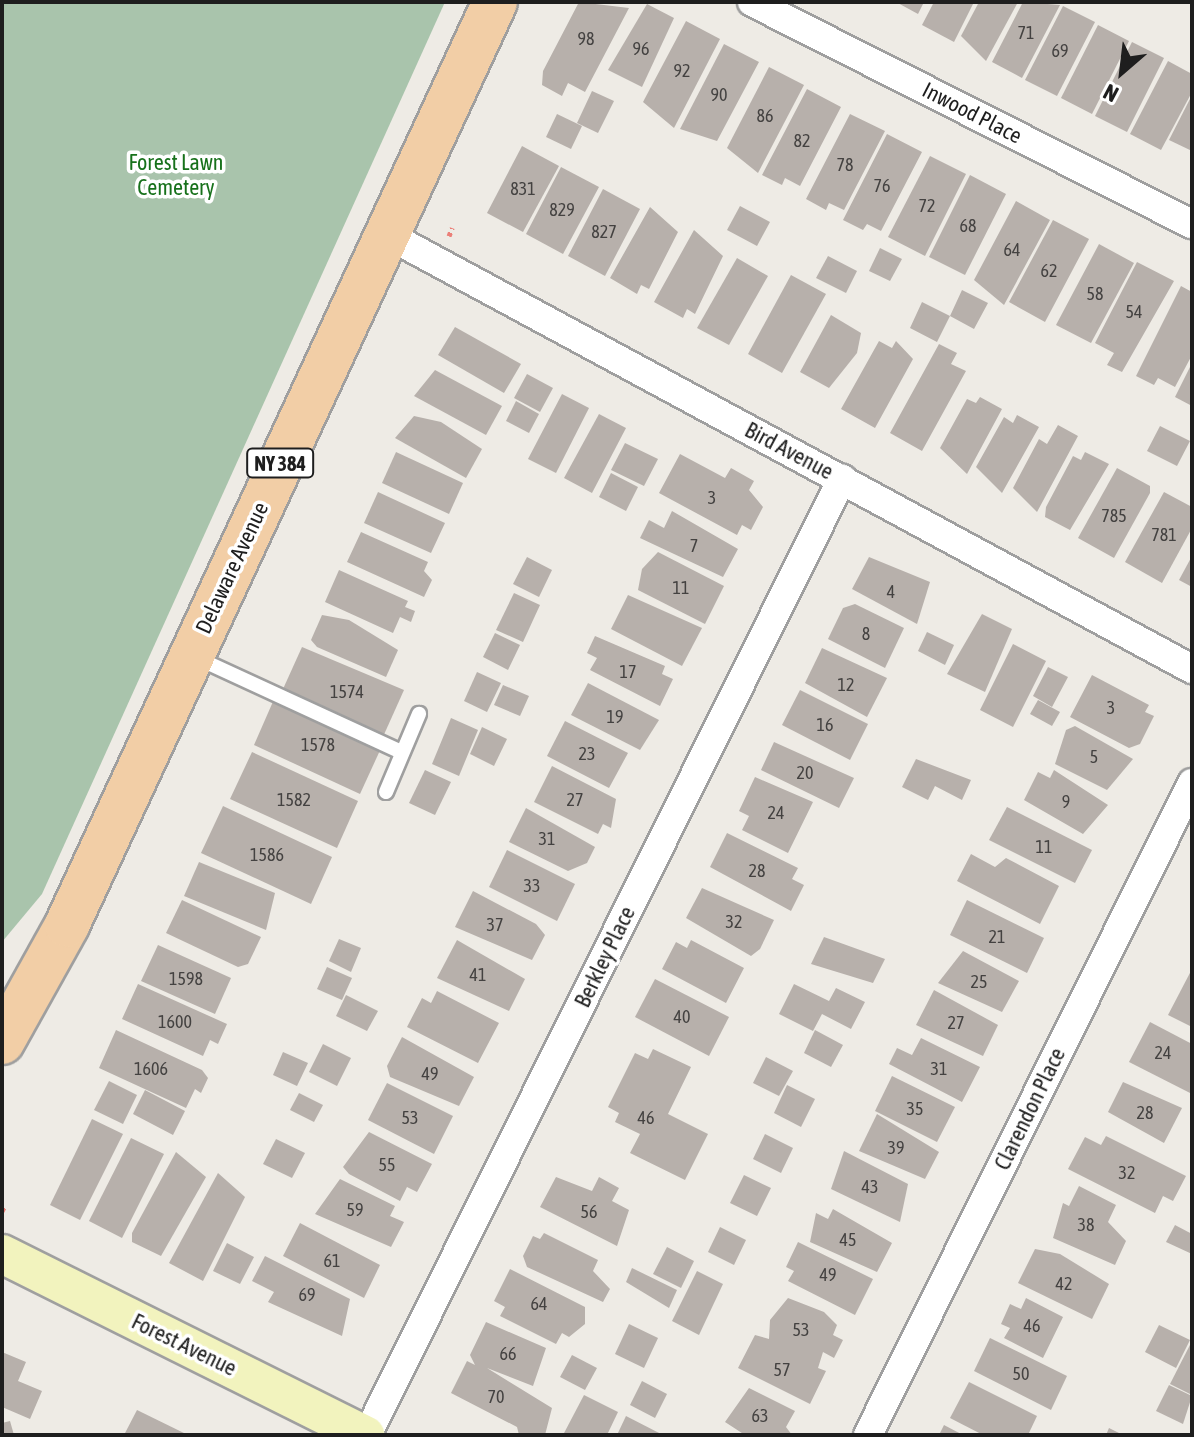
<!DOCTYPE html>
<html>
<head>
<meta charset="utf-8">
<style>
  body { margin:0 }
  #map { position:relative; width:1194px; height:1437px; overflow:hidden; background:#eeebe5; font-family:"Asap Condensed",sans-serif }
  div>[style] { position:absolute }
  .cemetery>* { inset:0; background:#a9c4ac }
  .building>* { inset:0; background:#b7b0ab }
  .path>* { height:5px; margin-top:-2.5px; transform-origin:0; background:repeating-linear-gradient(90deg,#eb8079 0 4px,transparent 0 8px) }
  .roads { filter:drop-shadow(2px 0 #9f9f9f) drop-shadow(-2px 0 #9f9f9f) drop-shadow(0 2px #9f9f9f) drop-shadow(0 -2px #9f9f9f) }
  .lane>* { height:14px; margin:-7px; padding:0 7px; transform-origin:7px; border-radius:7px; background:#fff }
  .street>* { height:28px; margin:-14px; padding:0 14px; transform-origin:14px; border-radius:14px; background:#fff }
  .secondary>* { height:38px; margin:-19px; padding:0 19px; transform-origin:19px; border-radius:19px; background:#f2f3be }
  .primary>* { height:44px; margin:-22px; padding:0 22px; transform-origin:22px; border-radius:22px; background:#f2cea6 }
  span { translate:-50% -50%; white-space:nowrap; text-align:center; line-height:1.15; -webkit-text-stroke:7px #fff; paint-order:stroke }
  .number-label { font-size:18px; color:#444241 }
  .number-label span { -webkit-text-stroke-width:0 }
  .shield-label span { padding:2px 6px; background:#fff; border:2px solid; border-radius:6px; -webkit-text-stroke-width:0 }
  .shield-label { font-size:20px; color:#1e1e1e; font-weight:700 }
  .street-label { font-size:22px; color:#1e1e1e }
  .park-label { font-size:22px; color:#17711b }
  .frame { position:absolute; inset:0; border:4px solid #1e1e1e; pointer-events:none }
  .north { position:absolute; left:1082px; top:32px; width:80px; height:80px; -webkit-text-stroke:6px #fff; paint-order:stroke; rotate:208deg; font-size:22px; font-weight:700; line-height:32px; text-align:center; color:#1e1e1e }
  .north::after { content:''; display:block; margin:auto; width:28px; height:36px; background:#1e1e1e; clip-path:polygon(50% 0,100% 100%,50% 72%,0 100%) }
</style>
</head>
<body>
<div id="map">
  <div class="cemetery">
    <i style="clip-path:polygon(2px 2px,445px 2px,42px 894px,2px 942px)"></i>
  </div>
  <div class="building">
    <i style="clip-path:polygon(579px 2px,629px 8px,585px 92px,568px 83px,562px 96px,542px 85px,543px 71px)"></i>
    <i style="clip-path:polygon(896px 2px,924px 2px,918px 14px)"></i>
    <i style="clip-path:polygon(934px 2px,974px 2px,954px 42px,922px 25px)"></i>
    <i style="clip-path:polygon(979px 2px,1018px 2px,986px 61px,961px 36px)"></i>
    <i style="clip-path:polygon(1023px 2px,1060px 5px,1022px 78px,992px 62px)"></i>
    <i style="clip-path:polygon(647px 4px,674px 18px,642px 87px,608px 70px)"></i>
    <i style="clip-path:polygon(1063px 6px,1095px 22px,1057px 96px,1025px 80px)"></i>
    <i style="clip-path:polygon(686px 21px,720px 39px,674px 128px,643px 102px)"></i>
    <i style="clip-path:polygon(1098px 25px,1129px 41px,1092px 114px,1061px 98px)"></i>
    <i style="clip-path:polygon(1132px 42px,1164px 58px,1127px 132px,1095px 116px)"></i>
    <i style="clip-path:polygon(724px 44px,759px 62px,717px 141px,680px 129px)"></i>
    <i style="clip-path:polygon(1168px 61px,1192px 74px,1192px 92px,1161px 150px,1130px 134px)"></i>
    <i style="clip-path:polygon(769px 67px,804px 85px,758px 173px,727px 148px)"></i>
    <i style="clip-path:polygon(807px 89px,841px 107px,800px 186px,785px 178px,782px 185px,762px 175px)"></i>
    <i style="clip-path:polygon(592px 91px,614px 101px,598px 133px,577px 123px)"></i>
    <i style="clip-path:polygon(1192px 95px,1192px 151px,1169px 140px)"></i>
    <i style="clip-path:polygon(557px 114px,582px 126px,571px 149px,546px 137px)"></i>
    <i style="clip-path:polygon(850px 114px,885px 131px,844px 210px,829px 203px,826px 210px,806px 199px)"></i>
    <i style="clip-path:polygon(887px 134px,922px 152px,881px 231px,867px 224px,863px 230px,843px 220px)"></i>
    <i style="clip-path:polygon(522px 146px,559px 166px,523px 232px,487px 213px)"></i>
    <i style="clip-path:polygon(930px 156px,966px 174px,925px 256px,888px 237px)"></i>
    <i style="clip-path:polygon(561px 167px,599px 187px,563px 254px,526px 234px)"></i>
    <i style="clip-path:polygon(970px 175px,1006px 194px,965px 275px,929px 257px)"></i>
    <i style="clip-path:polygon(603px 189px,640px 209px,605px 276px,568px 256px)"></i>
    <i style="clip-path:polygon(1016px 201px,1050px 220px,1004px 305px,974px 280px)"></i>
    <i style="clip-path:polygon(740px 206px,770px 222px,757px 246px,727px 230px)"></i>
    <i style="clip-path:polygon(650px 207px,678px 232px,649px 289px,641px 285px,637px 294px,610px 278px)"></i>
    <i style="clip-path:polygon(1053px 220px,1089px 239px,1045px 322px,1009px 302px)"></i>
    <i style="clip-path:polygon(694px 230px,723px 256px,695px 314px,687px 309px,683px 318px,654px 302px)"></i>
    <i style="clip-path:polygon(1099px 244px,1134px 263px,1091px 343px,1056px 325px)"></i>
    <i style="clip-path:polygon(880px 248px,902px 259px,890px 281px,869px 271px)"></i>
    <i style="clip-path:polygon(828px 256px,857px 271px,846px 293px,816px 278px)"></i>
    <i style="clip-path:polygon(737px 258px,768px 276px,729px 345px,697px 328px)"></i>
    <i style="clip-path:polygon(1137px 262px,1174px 281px,1122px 372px,1107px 365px,1114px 353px,1095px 343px)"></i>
    <i style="clip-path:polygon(791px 275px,826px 294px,782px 373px,748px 354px)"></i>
    <i style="clip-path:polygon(1181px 286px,1192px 292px,1192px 355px,1175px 387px,1158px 378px,1154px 385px,1136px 376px)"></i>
    <i style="clip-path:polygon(962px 290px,988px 303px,974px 329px,950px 316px,937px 342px,910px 328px,922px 302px,950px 316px)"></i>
    <i style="clip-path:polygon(831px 315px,861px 333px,857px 353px,829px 388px,800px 372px)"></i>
    <i style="clip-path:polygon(455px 327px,521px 364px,504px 393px,438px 355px)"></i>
    <i style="clip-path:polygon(879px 341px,892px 348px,896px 341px,913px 359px,875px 428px,841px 409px)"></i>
    <i style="clip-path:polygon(939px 344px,957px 353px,951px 364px,966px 371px,922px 451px,890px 433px)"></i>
    <i style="clip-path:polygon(1192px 363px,1192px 406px,1175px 397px)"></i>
    <i style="clip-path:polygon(435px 370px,502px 406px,486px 435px,414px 396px)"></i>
    <i style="clip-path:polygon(527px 374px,553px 388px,540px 412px,514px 398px)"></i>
    <i style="clip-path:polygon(562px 394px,589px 408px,556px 473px,528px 459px)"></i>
    <i style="clip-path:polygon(980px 397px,1002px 409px,967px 474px,940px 448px,967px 399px,976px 403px)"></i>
    <i style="clip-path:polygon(516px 401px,539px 414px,529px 433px,506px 421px)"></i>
    <i style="clip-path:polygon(599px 414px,626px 428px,592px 493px,564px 478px)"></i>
    <i style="clip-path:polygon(1017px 415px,1039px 427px,1002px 493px,976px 467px,1004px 417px,1013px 423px)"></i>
    <i style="clip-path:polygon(414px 416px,441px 422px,482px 449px,466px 478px,395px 438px)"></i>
    <i style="clip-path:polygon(1058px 425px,1078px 436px,1037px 512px,1013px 488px,1039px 439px,1047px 444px)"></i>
    <i style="clip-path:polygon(1160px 426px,1190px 441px,1177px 466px,1147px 451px)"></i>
    <i style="clip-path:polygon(625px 443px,658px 459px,644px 486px,611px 470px)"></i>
    <i style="clip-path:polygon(396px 452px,463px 483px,449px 514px,382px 483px)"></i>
    <i style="clip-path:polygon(1085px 452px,1109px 464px,1070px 530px,1045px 517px,1046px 507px,1073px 456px,1081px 460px)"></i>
    <i style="clip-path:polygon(680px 454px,725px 478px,731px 468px,754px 481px,749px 490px,763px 507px,751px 530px,742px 525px,737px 535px,659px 493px)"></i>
    <i style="clip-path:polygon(1117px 468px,1150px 486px,1150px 493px,1114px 558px,1078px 538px)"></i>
    <i style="clip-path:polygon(611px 473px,638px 487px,626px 511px,599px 497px)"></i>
    <i style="clip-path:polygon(378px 492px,445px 523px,431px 553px,364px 523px)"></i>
    <i style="clip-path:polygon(1164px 492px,1192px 507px,1192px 528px,1162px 583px,1125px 562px)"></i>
    <i style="clip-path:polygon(672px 511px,738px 549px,723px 577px,640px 538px,649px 520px,664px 528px)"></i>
    <i style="clip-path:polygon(361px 532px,428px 562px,424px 571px,432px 580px,424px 597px,347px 562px)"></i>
    <i style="clip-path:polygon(658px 552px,724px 586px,705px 624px,638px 590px,642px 569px)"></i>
    <i style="clip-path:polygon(1192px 556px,1192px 587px,1179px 580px)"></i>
    <i style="clip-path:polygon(527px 557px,552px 570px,539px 597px,513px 584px)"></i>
    <i style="clip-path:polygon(869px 557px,930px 582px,917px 624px,852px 589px)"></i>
    <i style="clip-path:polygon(339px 570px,408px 601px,405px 607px,415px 611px,411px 622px,400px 617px,393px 633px,325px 602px)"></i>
    <i style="clip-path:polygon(514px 593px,540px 605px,523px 642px,496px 630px)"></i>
    <i style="clip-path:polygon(628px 595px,702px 628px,682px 666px,611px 629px)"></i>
    <i style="clip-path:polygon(855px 604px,904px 628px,885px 668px,828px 639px,843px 608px)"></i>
    <i style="clip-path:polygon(982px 614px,1012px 629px,985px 692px,947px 674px)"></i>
    <i style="clip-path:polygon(322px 615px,349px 620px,398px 650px,386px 677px,317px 647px,311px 640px)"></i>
    <i style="clip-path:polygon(927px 632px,954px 645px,945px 665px,918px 651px)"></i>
    <i style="clip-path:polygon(495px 633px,520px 645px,508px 670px,483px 657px)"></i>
    <i style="clip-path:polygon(595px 636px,665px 666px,662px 674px,673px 679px,660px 706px,590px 670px,597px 658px,587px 653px)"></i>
    <i style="clip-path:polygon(1013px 644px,1046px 661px,1013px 727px,980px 710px)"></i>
    <i style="clip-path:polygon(302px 647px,404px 690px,382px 739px,283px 689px)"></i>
    <i style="clip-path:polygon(822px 648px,887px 678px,867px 717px,805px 683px)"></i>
    <i style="clip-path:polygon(1048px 667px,1068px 677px,1052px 707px,1033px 696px)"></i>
    <i style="clip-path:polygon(477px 672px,501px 683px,487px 712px,464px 701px)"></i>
    <i style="clip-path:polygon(1092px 675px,1149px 705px,1145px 712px,1154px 716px,1140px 744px,1129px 748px,1070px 717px)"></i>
    <i style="clip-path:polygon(588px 683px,659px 720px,640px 750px,571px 715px)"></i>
    <i style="clip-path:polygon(503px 685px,529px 696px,520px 716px,494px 705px)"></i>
    <i style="clip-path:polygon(800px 690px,868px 724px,850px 760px,782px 725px)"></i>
    <i style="clip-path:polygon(275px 697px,382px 746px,360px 794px,254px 745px)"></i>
    <i style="clip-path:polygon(1038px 700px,1060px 712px,1052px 726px,1030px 714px)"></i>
    <i style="clip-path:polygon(451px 718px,478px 730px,459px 776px,432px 764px)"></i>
    <i style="clip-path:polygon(565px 721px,628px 753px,609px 788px,547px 756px)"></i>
    <i style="clip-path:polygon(1075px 726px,1133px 759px,1107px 790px,1055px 764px,1066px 730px)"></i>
    <i style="clip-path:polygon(482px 727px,507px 739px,494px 766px,470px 754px)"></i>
    <i style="clip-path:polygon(774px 742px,854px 778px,839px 808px,761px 770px)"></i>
    <i style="clip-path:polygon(252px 752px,358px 801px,337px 848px,230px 799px)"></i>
    <i style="clip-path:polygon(916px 759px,971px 780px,962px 800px,935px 786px,928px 800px,902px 787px)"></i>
    <i style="clip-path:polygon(552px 766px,616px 799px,611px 828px,603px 824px,598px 834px,534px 802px)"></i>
    <i style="clip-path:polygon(425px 770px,451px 782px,435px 815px,409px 803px)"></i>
    <i style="clip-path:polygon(1054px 770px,1108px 805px,1083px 834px,1024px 800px,1038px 772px,1050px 778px)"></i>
    <i style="clip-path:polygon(755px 777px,813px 802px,788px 853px,742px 830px,749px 816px,739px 811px)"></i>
    <i style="clip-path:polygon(223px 806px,332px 857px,311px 904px,201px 853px)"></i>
    <i style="clip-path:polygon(1007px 807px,1092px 850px,1075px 883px,989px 840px)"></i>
    <i style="clip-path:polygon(526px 808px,595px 847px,587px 863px,568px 871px,509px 842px)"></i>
    <i style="clip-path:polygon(727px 833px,798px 868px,792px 879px,804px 885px,791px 911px,710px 867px)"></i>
    <i style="clip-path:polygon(507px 850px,575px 884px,557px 921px,489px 887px)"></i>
    <i style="clip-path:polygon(971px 854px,995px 867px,1006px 858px,1059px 886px,1040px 924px,957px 881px)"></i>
    <i style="clip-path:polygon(199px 862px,275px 893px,266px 930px,184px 896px)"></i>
    <i style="clip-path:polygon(702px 888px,774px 920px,760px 949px,751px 956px,686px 918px)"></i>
    <i style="clip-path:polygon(473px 891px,536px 924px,545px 935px,532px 960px,455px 927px)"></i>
    <i style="clip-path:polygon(182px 900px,261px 937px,248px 964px,238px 967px,166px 933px)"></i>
    <i style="clip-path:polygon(967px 900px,1044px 938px,1027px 973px,950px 935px)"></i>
    <i style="clip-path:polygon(824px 937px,885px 959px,873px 983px,811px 964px)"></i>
    <i style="clip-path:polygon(339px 939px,361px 948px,351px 972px,329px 961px)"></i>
    <i style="clip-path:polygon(457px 940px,525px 979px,509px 1011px,437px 978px)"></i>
    <i style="clip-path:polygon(691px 940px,744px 968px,726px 1003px,662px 969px,676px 942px,687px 948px)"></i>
    <i style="clip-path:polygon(158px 945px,231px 978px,215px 1014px,141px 981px)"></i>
    <i style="clip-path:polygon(963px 951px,1019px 981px,1002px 1012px,938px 983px)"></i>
    <i style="clip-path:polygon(327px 967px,352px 978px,342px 1000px,317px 989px)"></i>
    <i style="clip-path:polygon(1192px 969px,1192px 1027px,1168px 1015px)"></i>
    <i style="clip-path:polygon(655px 979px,729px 1017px,709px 1056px,635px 1017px)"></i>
    <i style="clip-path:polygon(138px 984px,227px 1024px,218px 1044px,210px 1040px,203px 1056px,122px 1019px)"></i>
    <i style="clip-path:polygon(794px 984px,829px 1001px,836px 988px,865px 1002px,851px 1029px,822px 1014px,813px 1031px,779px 1014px)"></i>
    <i style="clip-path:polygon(934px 990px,998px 1025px,983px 1056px,916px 1025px)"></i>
    <i style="clip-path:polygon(437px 991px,499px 1023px,478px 1063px,407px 1027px,422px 998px,431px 1003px)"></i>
    <i style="clip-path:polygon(346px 995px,378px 1011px,367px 1031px,336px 1016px)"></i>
    <i style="clip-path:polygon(1150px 1022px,1192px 1044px,1192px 1094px,1129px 1062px)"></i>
    <i style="clip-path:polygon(116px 1030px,202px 1070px,208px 1078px,201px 1093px,195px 1089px,186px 1108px,99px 1068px)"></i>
    <i style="clip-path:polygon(815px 1030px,843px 1045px,831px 1067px,804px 1053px)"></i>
    <i style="clip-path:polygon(402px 1037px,474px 1077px,459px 1106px,390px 1077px,387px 1066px)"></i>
    <i style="clip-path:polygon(921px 1038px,980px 1067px,962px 1102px,889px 1064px,897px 1048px,912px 1055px)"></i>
    <i style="clip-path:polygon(323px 1044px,351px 1058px,337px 1086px,309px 1072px)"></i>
    <i style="clip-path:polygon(653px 1049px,691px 1067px,668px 1114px,708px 1134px,685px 1180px,630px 1153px,640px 1134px,615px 1122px,619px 1113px,608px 1107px,635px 1053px,648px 1059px)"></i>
    <i style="clip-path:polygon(283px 1052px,308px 1063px,297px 1086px,273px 1075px)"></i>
    <i style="clip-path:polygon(766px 1057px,793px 1071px,779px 1096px,753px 1083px)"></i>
    <i style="clip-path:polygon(892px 1076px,955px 1107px,937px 1142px,875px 1111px)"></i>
    <i style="clip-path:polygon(109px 1081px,137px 1095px,123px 1124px,94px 1110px)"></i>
    <i style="clip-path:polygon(1123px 1082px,1182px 1108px,1164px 1143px,1108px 1112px)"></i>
    <i style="clip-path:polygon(387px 1083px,453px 1116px,434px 1154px,368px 1120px)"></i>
    <i style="clip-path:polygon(787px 1085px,815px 1099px,801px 1127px,774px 1113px)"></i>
    <i style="clip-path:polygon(145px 1090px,185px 1111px,173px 1135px,133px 1114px)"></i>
    <i style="clip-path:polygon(299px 1093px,323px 1105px,314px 1122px,290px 1110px)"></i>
    <i style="clip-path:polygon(877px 1114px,939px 1152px,925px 1179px,859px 1151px)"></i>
    <i style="clip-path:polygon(92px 1119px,123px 1134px,80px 1220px,50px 1205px)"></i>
    <i style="clip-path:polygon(369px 1132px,432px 1164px,417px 1192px,407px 1187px,400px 1201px,349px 1174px,343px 1167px)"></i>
    <i style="clip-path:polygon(765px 1134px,793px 1148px,781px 1173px,753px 1159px)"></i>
    <i style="clip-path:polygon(1106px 1136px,1186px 1176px,1173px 1201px,1163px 1196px,1155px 1213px,1068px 1169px,1085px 1137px,1101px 1145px)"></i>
    <i style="clip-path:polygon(131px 1138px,164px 1154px,122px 1238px,89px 1221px)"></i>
    <i style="clip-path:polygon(276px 1139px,305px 1153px,292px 1178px,263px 1164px)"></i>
    <i style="clip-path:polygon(844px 1151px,908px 1184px,900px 1222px,831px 1189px)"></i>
    <i style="clip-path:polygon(176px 1152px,206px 1177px,161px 1256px,132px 1242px,132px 1233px)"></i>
    <i style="clip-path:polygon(218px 1173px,245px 1197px,203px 1281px,169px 1263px)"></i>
    <i style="clip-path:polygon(744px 1175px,771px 1188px,757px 1216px,730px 1203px)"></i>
    <i style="clip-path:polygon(556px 1177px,592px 1191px,599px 1177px,619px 1188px,612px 1201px,629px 1210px,617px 1246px,540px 1207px)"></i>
    <i style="clip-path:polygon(340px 1179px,395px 1206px,390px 1216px,404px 1222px,391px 1247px,315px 1214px)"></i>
    <i style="clip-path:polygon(1079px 1186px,1116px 1205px,1108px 1222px,1126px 1241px,1115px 1265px,1053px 1238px,1063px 1203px,1069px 1206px)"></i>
    <i style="clip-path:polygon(833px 1209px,892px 1243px,877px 1272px,810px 1242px,816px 1213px,828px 1219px)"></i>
    <i style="clip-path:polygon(300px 1223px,380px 1265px,364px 1298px,283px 1256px)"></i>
    <i style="clip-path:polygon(1175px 1225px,1192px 1234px,1192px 1254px,1166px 1242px)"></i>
    <i style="clip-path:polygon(720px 1227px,746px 1240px,734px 1265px,708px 1252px)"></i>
    <i style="clip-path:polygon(544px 1233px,598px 1260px,593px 1271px,610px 1289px,603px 1302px,527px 1267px,523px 1256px,533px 1236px,540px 1239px)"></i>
    <i style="clip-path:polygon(798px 1242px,873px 1279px,855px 1315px,788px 1281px,794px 1271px,786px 1267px)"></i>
    <i style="clip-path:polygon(227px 1243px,254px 1257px,240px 1284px,213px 1271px)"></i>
    <i style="clip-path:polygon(667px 1247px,694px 1261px,681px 1288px,653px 1274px)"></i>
    <i style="clip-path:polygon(1035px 1249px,1060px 1254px,1109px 1284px,1092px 1319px,1018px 1283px)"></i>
    <i style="clip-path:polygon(265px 1256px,350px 1299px,342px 1336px,268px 1302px,274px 1292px,252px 1281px)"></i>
    <i style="clip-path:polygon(632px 1268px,677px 1290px,669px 1308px,626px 1282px)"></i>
    <i style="clip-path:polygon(510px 1269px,585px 1307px,585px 1324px,569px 1337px,562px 1333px,556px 1344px,500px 1316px,505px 1307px,494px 1301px)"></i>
    <i style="clip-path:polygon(697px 1271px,723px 1284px,699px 1335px,672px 1321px)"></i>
    <i style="clip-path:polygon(788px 1298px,824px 1312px,837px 1325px,833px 1335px,843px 1340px,834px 1358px,823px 1352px,818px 1368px,826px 1371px,810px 1404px,738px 1368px,755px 1335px,769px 1339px,770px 1320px)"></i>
    <i style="clip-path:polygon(1026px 1298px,1063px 1317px,1043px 1358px,1004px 1338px,1010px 1328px,1001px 1324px,1010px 1304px,1021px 1309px)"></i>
    <i style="clip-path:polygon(486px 1322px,546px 1348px,533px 1386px,487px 1368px,552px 1408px,545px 1435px,519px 1435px,517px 1427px,451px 1393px,467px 1361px,475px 1365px,470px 1355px)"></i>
    <i style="clip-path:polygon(629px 1324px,658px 1338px,644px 1368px,615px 1354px)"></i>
    <i style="clip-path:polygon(1159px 1325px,1190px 1340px,1176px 1368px,1145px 1352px)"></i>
    <i style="clip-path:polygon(990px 1338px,1067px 1376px,1051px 1410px,974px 1371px)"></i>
    <i style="clip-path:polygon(1192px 1341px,1192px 1395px,1170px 1384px)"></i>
    <i style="clip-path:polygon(2px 1352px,26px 1362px,18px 1381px,42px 1391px,30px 1419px,2px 1407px)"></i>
    <i style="clip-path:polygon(572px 1355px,597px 1368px,585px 1390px,560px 1377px)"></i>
    <i style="clip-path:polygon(642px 1381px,667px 1394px,655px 1418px,630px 1405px)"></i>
    <i style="clip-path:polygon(969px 1382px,1037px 1416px,1028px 1435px,983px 1435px,950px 1418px)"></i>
    <i style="clip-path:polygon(1169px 1385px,1192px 1396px,1183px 1424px,1156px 1411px)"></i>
    <i style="clip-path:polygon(749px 1388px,795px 1411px,786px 1427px,792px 1435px,745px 1435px,725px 1422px)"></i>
    <i style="clip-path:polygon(584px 1395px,618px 1412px,607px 1435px,563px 1435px)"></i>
    <i style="clip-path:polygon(137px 1410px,188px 1435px,124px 1435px)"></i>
    <i style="clip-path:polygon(626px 1416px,663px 1435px,617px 1435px)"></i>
    <i style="clip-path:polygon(10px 1421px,14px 1435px,2px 1435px,2px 1423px)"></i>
    <i style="clip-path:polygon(944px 1425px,963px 1435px,939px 1435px)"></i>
    <i style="clip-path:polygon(1109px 1428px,1123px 1435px,1106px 1435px)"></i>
  </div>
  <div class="path">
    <i style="left:449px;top:236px;width:9px;rotate:-69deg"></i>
    <i style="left:2px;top:1211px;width:7px;rotate:-63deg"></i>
  </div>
  <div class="roads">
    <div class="lane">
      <i style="left:195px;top:657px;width:228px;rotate:24.7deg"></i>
      <i style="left:386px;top:792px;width:85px;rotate:-67.1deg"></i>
    </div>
    <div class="street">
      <i style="left:752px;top:2px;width:493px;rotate:26.8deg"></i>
      <i style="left:386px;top:234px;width:916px;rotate:28.36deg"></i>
      <i style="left:367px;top:1435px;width:1068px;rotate:-63.58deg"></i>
      <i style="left:868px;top:1435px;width:728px;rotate:-63.58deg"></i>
    </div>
    <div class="secondary">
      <i style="left:2px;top:1254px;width:406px;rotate:26.5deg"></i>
    </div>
    <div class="primary">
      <i style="left:2px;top:1042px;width:134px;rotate:-60.9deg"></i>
      <i style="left:67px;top:925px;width:1017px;rotate:-65.12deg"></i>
    </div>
  </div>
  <div class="number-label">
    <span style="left:1026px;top:33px">71</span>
    <span style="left:586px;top:39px">98</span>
    <span style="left:641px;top:49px">96</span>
    <span style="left:1060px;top:51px">69</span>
    <span style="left:682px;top:71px">92</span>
    <span style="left:719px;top:95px">90</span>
    <span style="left:765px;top:116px">86</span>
    <span style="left:802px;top:141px">82</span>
    <span style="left:845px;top:165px">78</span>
    <span style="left:882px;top:186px">76</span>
    <span style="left:523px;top:189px">831</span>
    <span style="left:927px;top:206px">72</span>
    <span style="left:562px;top:210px">829</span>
    <span style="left:968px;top:226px">68</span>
    <span style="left:604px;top:232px">827</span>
    <span style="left:1012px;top:250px">64</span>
    <span style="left:1049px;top:271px">62</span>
    <span style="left:1095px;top:294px">58</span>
    <span style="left:1134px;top:312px">54</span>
    <span style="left:712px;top:498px">3</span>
    <span style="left:1114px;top:516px">785</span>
    <span style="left:1164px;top:535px">781</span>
    <span style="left:694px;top:546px">7</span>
    <span style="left:681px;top:588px">11</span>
    <span style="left:891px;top:592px">4</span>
    <span style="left:866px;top:634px">8</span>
    <span style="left:628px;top:672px">17</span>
    <span style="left:846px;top:685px">12</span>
    <span style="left:347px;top:692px">1574</span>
    <span style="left:1111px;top:708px">3</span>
    <span style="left:615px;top:717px">19</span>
    <span style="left:825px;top:725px">16</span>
    <span style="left:318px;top:745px">1578</span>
    <span style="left:587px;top:754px">23</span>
    <span style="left:1094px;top:757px">5</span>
    <span style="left:805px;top:773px">20</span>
    <span style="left:294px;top:800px">1582</span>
    <span style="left:575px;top:800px">27</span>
    <span style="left:1066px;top:802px">9</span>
    <span style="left:776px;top:813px">24</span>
    <span style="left:547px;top:839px">31</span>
    <span style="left:1044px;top:847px">11</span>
    <span style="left:267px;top:855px">1586</span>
    <span style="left:757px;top:871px">28</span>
    <span style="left:532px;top:886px">33</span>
    <span style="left:734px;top:922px">32</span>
    <span style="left:495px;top:925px">37</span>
    <span style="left:997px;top:937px">21</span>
    <span style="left:478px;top:975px">41</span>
    <span style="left:186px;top:979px">1598</span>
    <span style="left:979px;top:982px">25</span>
    <span style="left:682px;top:1017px">40</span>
    <span style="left:175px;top:1022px">1600</span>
    <span style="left:956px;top:1023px">27</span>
    <span style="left:1163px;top:1053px">24</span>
    <span style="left:151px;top:1069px">1606</span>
    <span style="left:939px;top:1069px">31</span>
    <span style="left:430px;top:1074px">49</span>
    <span style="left:915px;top:1109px">35</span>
    <span style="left:1145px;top:1113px">28</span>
    <span style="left:410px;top:1118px">53</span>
    <span style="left:646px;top:1118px">46</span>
    <span style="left:896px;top:1148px">39</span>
    <span style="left:387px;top:1165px">55</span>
    <span style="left:1127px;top:1173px">32</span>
    <span style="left:870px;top:1187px">43</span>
    <span style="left:355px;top:1210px">59</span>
    <span style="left:589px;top:1212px">56</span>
    <span style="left:1086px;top:1225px">38</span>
    <span style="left:848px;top:1240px">45</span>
    <span style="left:332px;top:1261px">61</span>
    <span style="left:828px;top:1275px">49</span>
    <span style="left:1064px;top:1284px">42</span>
    <span style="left:307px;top:1295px">69</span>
    <span style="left:539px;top:1304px">64</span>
    <span style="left:1032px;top:1326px">46</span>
    <span style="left:801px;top:1330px">53</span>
    <span style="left:508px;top:1354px">66</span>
    <span style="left:782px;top:1370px">57</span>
    <span style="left:1021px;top:1374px">50</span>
    <span style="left:496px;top:1397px">70</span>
    <span style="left:760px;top:1416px">63</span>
  </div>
  <div class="shield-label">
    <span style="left:280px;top:463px">NY 384</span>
  </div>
  <div class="street-label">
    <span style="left:972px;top:113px;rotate:27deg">Inwood Place</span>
    <span style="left:789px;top:451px;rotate:28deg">Bird Avenue</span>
    <span style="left:232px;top:568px;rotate:-65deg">Delaware Avenue</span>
    <span style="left:605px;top:957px;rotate:-64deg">Berkley Place</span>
    <span style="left:1030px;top:1109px;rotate:-64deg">Clarendon Place</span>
    <span style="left:184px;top:1345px;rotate:26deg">Forest Avenue</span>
  </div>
  <div class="park-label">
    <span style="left:176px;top:175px">Forest Lawn<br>Cemetery</span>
  </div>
  <div class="frame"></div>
  <div class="north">N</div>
</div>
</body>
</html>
